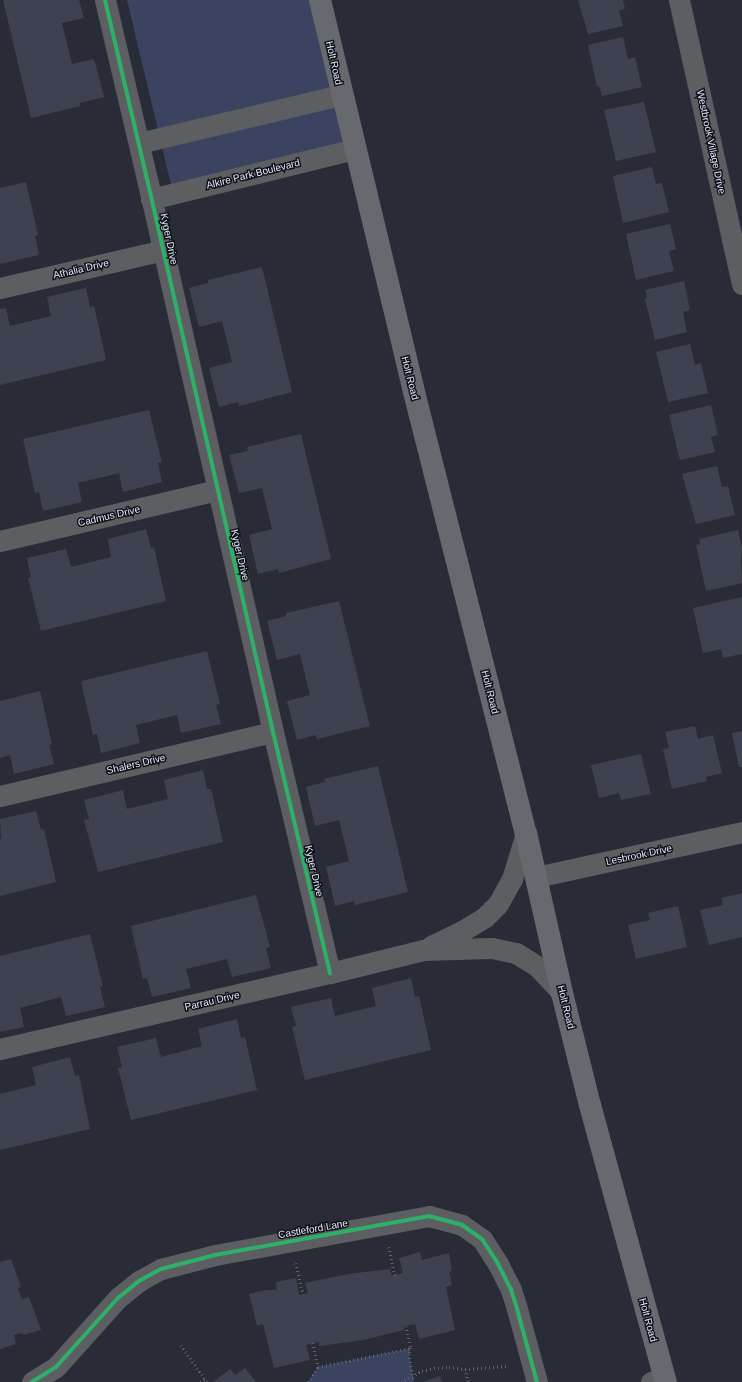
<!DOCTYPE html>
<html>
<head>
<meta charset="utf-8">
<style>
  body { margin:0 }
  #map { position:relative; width:742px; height:1382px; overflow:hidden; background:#292c36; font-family:Helvetica,sans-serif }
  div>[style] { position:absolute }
  .green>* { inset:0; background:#3c4361 }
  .building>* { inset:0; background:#3e4250 }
  .path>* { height:2.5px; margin-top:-1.25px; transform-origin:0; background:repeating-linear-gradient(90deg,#606267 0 1px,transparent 0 4px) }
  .street>* { height:21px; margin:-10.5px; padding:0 10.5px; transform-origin:10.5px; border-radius:10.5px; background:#5d5e62 }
  .secondary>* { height:22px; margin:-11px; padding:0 11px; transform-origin:11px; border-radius:11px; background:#68696f }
  .cycleway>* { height:4px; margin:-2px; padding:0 2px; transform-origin:2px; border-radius:2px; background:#2db169 }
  span { translate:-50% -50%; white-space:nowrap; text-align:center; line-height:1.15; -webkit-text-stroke:3px #0f111a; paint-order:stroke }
  .street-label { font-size:10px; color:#e6eaf8 }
</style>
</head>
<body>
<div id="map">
  <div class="green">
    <i style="clip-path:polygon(127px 0,320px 0,354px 149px,173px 193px)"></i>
    <i style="clip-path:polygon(411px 1348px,409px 1354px,414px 1382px,308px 1382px,318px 1367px)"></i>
  </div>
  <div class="building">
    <i style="clip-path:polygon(3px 0,79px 0,84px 18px,62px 23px,72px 64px,94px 59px,104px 97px,80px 103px,80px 106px,31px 118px)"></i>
    <i style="clip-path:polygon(578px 0,623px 0,625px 9px,619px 10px,623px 26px,588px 34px)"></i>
    <i style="clip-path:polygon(623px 37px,628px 59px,635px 57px,642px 87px,602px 96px,599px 86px,597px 87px,588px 45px)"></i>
    <i style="clip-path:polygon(644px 102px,656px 152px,616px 161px,604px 110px)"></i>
    <i style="clip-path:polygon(652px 167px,656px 184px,662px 183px,669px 212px,623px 223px,613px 176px)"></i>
    <i style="clip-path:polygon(26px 182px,38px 235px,35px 236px,39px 255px,0 264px,0 188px)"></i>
    <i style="clip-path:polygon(670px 224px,676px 249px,669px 251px,674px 271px,636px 280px,626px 234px)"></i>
    <i style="clip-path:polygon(262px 267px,292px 392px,239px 406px,238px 402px,219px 407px,209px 368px,232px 362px,222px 321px,199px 327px,189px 288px,208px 283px,208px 280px)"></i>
    <i style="clip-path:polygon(684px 281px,690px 310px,683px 312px,687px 332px,655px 340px,645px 299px,647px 298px,645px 290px)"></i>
    <i style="clip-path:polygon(86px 288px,90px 307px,94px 306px,106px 360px,0 385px,0 309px,6px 308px,10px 326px,51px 316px,47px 297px)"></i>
    <i style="clip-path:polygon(690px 344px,695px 365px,701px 363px,708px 393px,668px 402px,656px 352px)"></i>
    <i style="clip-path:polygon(711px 405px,718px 435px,711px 437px,715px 452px,680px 460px,669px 415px)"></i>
    <i style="clip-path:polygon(149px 410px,162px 462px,158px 463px,162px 482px,123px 492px,119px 473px,78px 483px,82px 502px,43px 511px,39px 492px,35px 493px,23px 439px)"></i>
    <i style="clip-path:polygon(301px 434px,331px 559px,279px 573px,278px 569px,258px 574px,249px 535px,272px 529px,262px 488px,239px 493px,229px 455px,248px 451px,247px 447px)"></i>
    <i style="clip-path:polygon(717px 466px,722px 487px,728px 486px,735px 515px,696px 524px,682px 474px)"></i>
    <i style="clip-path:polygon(146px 529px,151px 548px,154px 547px,166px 601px,41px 631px,28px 578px,31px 577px,27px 558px,66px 549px,71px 567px,111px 557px,108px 539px)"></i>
    <i style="clip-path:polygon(738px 530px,742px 548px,741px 561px,742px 583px,706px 591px,696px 545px,700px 544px,699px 539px)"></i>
    <i style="clip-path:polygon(742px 597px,742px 654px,723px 658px,721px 649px,703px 653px,693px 608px)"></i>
    <i style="clip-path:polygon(339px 601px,370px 726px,317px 739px,316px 735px,297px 740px,287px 701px,310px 695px,300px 654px,277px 660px,267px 621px,286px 616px,286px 613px)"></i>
    <i style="clip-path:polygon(207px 651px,220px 704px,216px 705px,221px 724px,181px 733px,177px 715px,136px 725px,140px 743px,101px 753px,97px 734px,93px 735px,81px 681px)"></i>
    <i style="clip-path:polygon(40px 691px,52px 744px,49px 745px,54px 764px,14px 774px,10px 755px,0 758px,0 701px)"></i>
    <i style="clip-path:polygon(695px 726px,698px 739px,713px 735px,722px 773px,706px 777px,707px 781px,672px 789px,663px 749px,669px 748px,665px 732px)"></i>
    <i style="clip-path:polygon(742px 731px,742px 767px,739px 767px,732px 733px)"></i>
    <i style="clip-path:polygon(641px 754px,651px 794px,621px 800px,619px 793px,599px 798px,591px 765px)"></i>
    <i style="clip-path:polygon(378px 766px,408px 892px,355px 905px,354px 901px,335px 906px,326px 867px,349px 861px,339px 820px,315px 826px,306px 787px,325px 782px,324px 779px)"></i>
    <i style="clip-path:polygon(203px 770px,207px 789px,211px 789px,223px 842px,98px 872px,84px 820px,89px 819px,84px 800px,123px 790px,127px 809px,168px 799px,164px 780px)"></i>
    <i style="clip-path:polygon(36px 811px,41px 830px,44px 829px,56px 882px,0 896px,0 839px,1px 839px,0 819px)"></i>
    <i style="clip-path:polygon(742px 893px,742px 937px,709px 945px,700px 910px,723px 905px,721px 898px)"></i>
    <i style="clip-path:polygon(256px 895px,270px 947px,266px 948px,271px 968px,232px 977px,227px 959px,186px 969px,191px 988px,152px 997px,147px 978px,143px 979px,131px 926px)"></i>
    <i style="clip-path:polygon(678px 906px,687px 947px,636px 959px,628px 925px,650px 920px,648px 913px)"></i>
    <i style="clip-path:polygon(90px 934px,103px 986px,100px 987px,105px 1007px,66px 1016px,61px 997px,20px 1008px,24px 1027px,0 1032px,0 956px)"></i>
    <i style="clip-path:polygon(411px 978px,415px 997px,419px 996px,431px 1050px,305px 1080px,292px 1027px,296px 1026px,291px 1007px,331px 998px,335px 1016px,376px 1006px,372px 988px)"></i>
    <i style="clip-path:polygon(237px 1019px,241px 1038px,245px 1037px,257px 1090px,131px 1120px,118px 1068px,122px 1067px,117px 1047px,156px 1038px,161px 1057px,202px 1046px,198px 1029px)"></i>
    <i style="clip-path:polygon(70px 1057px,75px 1076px,79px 1075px,90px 1129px,0 1150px,0 1094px,36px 1085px,32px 1067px)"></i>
    <i style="clip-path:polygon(420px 1252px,422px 1260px,449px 1253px,452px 1271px,449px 1272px,452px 1285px,446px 1287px,455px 1330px,419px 1339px,415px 1324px,403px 1326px,404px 1330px,363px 1340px,319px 1346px,319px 1342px,313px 1343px,306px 1345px,310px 1360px,274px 1368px,263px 1324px,257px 1326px,249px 1294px,266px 1290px,277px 1290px,276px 1282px,296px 1278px,299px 1295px,308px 1293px,305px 1283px,348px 1274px,390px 1269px,392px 1276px,403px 1273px,399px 1258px)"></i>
    <i style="clip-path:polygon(11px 1259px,21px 1287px,18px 1288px,22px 1299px,29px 1297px,41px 1330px,23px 1335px,22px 1333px,14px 1335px,16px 1344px,0 1349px,0 1262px)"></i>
    <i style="clip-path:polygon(245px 1368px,256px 1382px,213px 1382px,230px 1369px,235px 1375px)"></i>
    <i style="clip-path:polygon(440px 1376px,442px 1382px,423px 1382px)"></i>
  </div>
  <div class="path">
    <i style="left:389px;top:1247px;width:30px;rotate:78deg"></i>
    <i style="left:296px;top:1263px;width:32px;rotate:77deg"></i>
    <i style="left:406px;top:1326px;width:23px;rotate:77deg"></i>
    <i style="left:313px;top:1343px;width:25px;rotate:78deg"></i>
    <i style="left:181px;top:1345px;width:45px;rotate:54.9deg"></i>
    <i style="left:465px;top:1369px;width:14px;rotate:73deg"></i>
    <i style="left:200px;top:1382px;width:6px;rotate:-31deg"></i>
    <i style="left:308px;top:1382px;width:18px;rotate:-56deg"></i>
    <i style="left:318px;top:1367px;width:95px;rotate:-11.5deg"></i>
    <i style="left:411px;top:1348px;width:6px;rotate:108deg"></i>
    <i style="left:409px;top:1354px;width:28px;rotate:80deg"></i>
    <i style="left:401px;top:1382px;width:24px;rotate:-28deg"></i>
    <i style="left:422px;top:1371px;width:12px;rotate:-14deg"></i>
    <i style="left:434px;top:1368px;width:15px;rotate:-4deg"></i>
    <i style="left:449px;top:1367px;width:16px;rotate:7deg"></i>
    <i style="left:465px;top:1369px;width:43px;rotate:-4deg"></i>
  </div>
  <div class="street">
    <i style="left:105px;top:0;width:188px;rotate:76.8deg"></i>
    <i style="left:148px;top:183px;width:563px;rotate:77.17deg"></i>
    <i style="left:273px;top:732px;width:248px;rotate:76.7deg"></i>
    <i style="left:679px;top:0;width:291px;rotate:77.5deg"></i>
    <i style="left:139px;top:143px;width:208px;rotate:-13.4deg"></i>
    <i style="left:151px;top:199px;width:209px;rotate:-13.8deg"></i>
    <i style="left:0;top:288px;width:167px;rotate:-13.1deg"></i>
    <i style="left:0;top:541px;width:223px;rotate:-13.2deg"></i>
    <i style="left:0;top:796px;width:280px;rotate:-13.2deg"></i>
    <i style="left:536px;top:877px;width:211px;rotate:-12.3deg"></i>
    <i style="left:431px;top:946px;width:34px;rotate:-26deg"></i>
    <i style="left:462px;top:931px;width:27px;rotate:-31deg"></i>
    <i style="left:485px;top:917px;width:18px;rotate:-45deg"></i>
    <i style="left:498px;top:904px;width:29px;rotate:-61deg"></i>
    <i style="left:512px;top:879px;width:48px;rotate:-73.1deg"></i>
    <i style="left:0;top:1049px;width:339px;rotate:-13deg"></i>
    <i style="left:330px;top:973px;width:96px;rotate:-13.9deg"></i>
    <i style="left:423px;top:950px;width:69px;rotate:-1.7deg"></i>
    <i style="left:492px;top:948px;width:25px;rotate:12deg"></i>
    <i style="left:516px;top:953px;width:26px;rotate:32deg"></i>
    <i style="left:538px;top:967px;width:35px;rotate:47deg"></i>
    <i style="left:32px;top:1382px;width:28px;rotate:-32deg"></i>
    <i style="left:56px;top:1367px;width:93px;rotate:-48.1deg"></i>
    <i style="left:118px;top:1298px;width:27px;rotate:-39deg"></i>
    <i style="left:139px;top:1281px;width:25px;rotate:-29deg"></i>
    <i style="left:161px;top:1269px;width:56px;rotate:-14.5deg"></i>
    <i style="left:215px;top:1255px;width:218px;rotate:-10.3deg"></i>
    <i style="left:429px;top:1216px;width:34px;rotate:15deg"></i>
    <i style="left:462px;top:1225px;width:24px;rotate:35deg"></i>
    <i style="left:482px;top:1239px;width:30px;rotate:57deg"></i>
    <i style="left:498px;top:1264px;width:29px;rotate:63deg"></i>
    <i style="left:511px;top:1290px;width:20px;rotate:72deg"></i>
    <i style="left:517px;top:1309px;width:76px;rotate:74.7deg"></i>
    <i style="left:651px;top:1382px;width:14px;rotate:-17deg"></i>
  </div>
  <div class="secondary">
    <i style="left:320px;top:0;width:399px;rotate:76.5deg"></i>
    <i style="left:413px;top:388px;width:459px;rotate:75.8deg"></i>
    <i style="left:526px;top:833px;width:164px;rotate:77.3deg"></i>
    <i style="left:562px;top:993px;width:115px;rotate:76deg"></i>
    <i style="left:590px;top:1105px;width:287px;rotate:74.7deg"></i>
  </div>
  <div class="cycleway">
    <i style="left:105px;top:0;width:188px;rotate:76.8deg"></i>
    <i style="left:148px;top:183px;width:563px;rotate:77.17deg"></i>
    <i style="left:273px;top:732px;width:248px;rotate:76.7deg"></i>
    <i style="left:32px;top:1382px;width:28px;rotate:-32deg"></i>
    <i style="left:56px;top:1367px;width:93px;rotate:-48.1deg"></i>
    <i style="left:118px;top:1298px;width:27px;rotate:-39deg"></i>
    <i style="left:139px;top:1281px;width:25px;rotate:-29deg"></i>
    <i style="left:161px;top:1269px;width:56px;rotate:-14.5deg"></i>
    <i style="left:215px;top:1255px;width:218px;rotate:-10.3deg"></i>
    <i style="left:429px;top:1216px;width:34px;rotate:15deg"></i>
    <i style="left:462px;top:1225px;width:24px;rotate:35deg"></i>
    <i style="left:482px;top:1239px;width:30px;rotate:57deg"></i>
    <i style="left:498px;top:1264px;width:29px;rotate:63deg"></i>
    <i style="left:511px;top:1290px;width:20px;rotate:72deg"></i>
    <i style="left:517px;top:1309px;width:76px;rotate:74.7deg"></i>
  </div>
  <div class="street-label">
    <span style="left:334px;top:63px;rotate:77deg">Holt Road</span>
    <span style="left:711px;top:142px;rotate:78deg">Westbrook Village Drive</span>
    <span style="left:253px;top:174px;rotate:-14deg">Alkire Park Boulevard</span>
    <span style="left:169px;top:239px;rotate:78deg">Kyger Drive</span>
    <span style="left:81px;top:269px;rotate:-13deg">Athalia Drive</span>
    <span style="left:410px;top:378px;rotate:76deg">Holt Road</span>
    <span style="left:109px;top:516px;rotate:-13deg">Cadmus Drive</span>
    <span style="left:240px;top:555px;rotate:77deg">Kyger Drive</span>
    <span style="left:490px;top:692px;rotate:76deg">Holt Road</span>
    <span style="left:136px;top:764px;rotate:-13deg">Shalers Drive</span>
    <span style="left:639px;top:855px;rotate:-12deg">Lesbrook Drive</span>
    <span style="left:314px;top:871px;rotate:77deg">Kyger Drive</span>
    <span style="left:212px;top:1001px;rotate:-13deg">Parrau Drive</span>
    <span style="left:566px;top:1007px;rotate:76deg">Holt Road</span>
    <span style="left:313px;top:1229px;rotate:-10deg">Castleford Lane</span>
    <span style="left:648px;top:1320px;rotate:75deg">Holt Road</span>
  </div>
</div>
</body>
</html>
